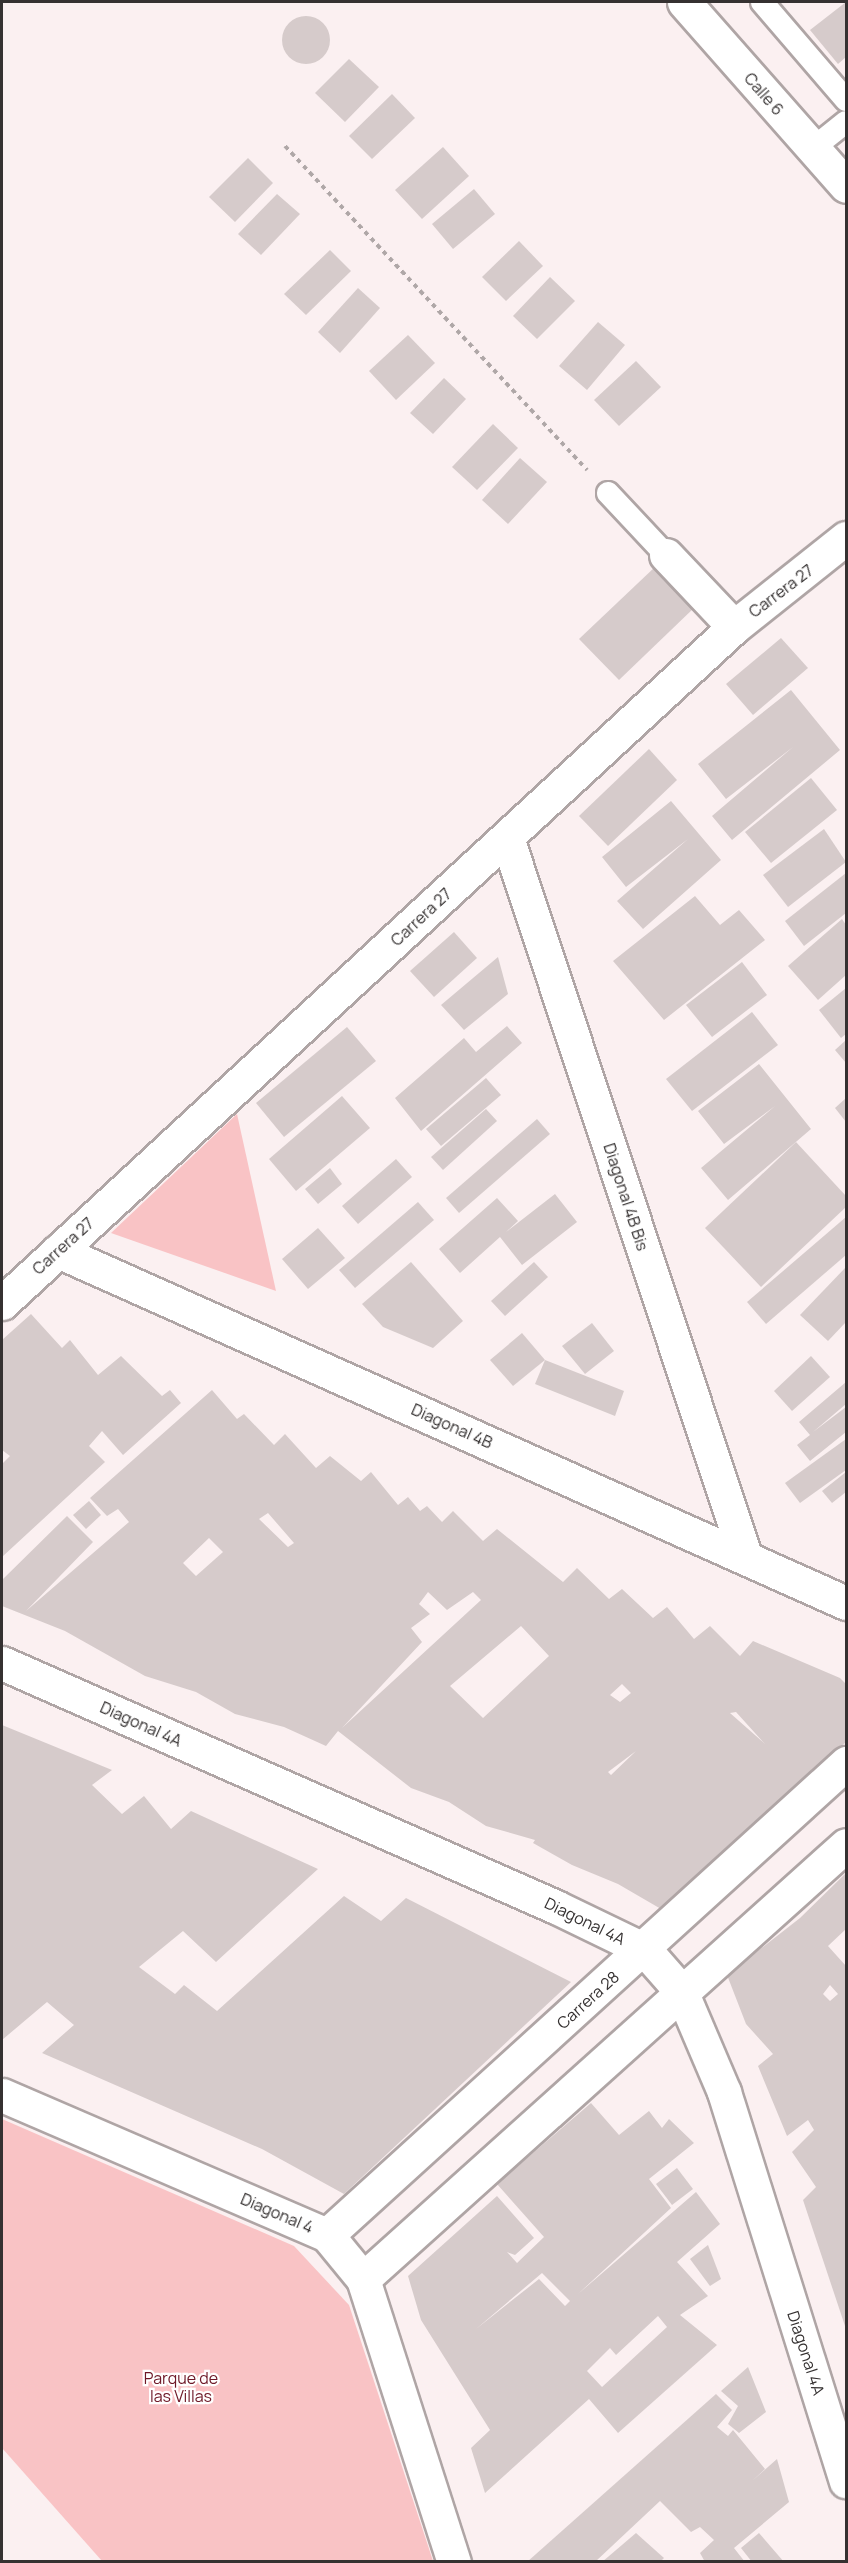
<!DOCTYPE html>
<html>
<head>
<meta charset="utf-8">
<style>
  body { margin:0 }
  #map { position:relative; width:848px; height:2563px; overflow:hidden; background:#fbf0f1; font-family:Manrope,sans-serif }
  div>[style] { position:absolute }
  .green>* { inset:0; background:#f9c3c5 }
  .building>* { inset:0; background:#d6cbcb }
  .round { border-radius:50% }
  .path>* { height:4px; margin-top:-2px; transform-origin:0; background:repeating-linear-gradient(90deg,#afa7a7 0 4.5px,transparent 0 9px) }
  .roads { filter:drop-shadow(2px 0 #afa5a5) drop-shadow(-2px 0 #afa5a5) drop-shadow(0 2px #afa5a5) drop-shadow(0 -2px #afa5a5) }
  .service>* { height:22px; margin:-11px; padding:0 11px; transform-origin:11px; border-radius:11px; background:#fff }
  .minor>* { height:33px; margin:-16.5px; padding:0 16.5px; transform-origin:16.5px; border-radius:16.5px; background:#fff }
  span { translate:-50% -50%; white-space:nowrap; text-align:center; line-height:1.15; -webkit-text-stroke:4.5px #fff; paint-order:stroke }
  .street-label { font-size:16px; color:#353131 }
  .park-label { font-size:16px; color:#6e1827 }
  .frame { position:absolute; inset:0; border:3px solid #353131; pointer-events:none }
</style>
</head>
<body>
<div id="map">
  <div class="green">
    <i style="clip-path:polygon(237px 1114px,276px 1291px,111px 1233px)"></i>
    <i style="clip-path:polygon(2px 2119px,294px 2246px,349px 2305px,433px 2561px,102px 2561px,2px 2448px)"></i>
  </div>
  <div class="building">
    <i style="clip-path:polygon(846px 2px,846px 57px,838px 64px,810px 30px)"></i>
    <i class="round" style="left:282px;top:16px;width:48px;height:48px"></i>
    <i style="clip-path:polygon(349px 59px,379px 87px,345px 122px,315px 93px)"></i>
    <i style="clip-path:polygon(392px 94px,415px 118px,372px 159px,349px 136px)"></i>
    <i style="clip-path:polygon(443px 147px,469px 176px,422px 219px,395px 190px)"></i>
    <i style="clip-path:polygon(248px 158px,273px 183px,235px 222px,209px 197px)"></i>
    <i style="clip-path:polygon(474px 189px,495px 214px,453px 249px,432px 224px)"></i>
    <i style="clip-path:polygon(277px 194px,300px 214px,261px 255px,238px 234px)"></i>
    <i style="clip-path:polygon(519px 241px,543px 266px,506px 301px,482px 277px)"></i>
    <i style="clip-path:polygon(330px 250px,351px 271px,306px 315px,284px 294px)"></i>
    <i style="clip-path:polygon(550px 277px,575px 301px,537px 339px,513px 316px)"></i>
    <i style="clip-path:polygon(358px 288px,380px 308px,340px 353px,318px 332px)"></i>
    <i style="clip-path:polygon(598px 322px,625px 345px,587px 390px,559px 366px)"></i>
    <i style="clip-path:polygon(408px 335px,435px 363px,396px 400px,369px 371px)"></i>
    <i style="clip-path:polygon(636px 361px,661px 387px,619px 426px,594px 400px)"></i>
    <i style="clip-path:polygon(444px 378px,466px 399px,433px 434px,410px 413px)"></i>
    <i style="clip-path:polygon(493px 424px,518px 448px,477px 490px,452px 467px)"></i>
    <i style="clip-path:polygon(520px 458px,547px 482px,508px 524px,482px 500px)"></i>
    <i style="clip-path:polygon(656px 566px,695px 607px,619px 680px,579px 639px)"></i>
    <i style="clip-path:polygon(781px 638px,808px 668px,753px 715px,726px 684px)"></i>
    <i style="clip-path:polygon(791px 690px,840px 750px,732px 840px,712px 816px,793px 747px,726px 799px,698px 764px)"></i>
    <i style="clip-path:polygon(649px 749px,677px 780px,608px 846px,579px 816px)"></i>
    <i style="clip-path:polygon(811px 778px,837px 810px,771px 863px,745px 832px)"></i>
    <i style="clip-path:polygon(671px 801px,721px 860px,643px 929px,617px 901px,688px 839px,626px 887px,602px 857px)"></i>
    <i style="clip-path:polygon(824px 829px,846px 862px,788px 907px,763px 875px)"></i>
    <i style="clip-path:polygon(846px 873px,846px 913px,804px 946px,785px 921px)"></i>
    <i style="clip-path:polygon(695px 896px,720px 925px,739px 910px,765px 940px,664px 1020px,613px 961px)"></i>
    <i style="clip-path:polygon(842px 919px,846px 925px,846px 975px,818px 1000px,788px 966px)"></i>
    <i style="clip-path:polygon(454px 932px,477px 958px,434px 997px,410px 971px)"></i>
    <i style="clip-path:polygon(498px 957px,508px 994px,464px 1030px,441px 1005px)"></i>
    <i style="clip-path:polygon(742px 962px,767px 995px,712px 1037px,686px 1005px)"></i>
    <i style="clip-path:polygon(846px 988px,846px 1034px,841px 1038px,819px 1010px)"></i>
    <i style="clip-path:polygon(752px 1012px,778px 1045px,692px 1111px,666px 1079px)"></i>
    <i style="clip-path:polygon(507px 1026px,522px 1043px,421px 1131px,395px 1098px,464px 1038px,476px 1052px)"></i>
    <i style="clip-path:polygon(347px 1027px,376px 1061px,284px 1137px,256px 1103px)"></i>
    <i style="clip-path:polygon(846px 1040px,846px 1063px,835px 1050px)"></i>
    <i style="clip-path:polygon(759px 1064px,811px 1129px,728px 1200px,701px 1168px,775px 1106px,724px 1144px,698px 1111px)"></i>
    <i style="clip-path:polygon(486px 1078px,501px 1095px,441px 1146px,426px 1129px)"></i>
    <i style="clip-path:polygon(342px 1096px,370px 1128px,296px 1191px,269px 1159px)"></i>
    <i style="clip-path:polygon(846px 1098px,846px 1122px,835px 1108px)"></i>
    <i style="clip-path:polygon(486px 1109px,497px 1121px,443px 1170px,431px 1157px)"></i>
    <i style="clip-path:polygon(537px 1119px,550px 1134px,459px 1213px,446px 1198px)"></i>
    <i style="clip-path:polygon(796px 1142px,846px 1196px,846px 1207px,761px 1287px,705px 1228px)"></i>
    <i style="clip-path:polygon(396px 1159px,412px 1177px,358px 1224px,342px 1206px)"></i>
    <i style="clip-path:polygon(330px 1168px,342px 1184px,318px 1204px,305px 1189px)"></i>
    <i style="clip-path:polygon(555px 1194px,577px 1222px,522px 1265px,500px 1237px,460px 1273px,439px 1249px,497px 1198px,518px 1221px,506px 1232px)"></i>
    <i style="clip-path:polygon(418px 1202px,434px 1220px,355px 1288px,339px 1270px)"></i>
    <i style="clip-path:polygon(846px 1217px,846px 1255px,766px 1324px,747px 1302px)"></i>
    <i style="clip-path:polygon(318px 1228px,345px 1258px,308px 1289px,282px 1259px)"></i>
    <i style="clip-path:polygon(411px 1262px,463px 1321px,433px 1348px,383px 1327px,362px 1304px)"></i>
    <i style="clip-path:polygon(534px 1262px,548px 1277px,505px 1316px,491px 1301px)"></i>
    <i style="clip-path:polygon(846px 1267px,846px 1322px,828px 1341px,800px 1315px)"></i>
    <i style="clip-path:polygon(31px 1314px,62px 1348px,70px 1340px,98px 1375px,121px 1356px,162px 1396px,170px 1390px,181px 1403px,123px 1455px,102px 1431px,89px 1446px,105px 1462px,2px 1557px,2px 1464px,10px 1456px,2px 1450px,2px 1340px)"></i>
    <i style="clip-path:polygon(592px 1323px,614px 1351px,585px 1374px,562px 1346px)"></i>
    <i style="clip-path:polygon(522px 1333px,545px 1360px,513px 1386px,490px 1360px)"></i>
    <i style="clip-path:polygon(811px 1356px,830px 1377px,792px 1411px,774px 1391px)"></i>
    <i style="clip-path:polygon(545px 1360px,624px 1391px,615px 1416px,535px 1384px)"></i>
    <i style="clip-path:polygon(846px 1382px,846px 1404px,813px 1432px,846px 1407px,846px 1432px,810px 1461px,797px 1445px,810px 1435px,799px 1422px)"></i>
    <i style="clip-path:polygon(evenodd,212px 1390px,237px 1419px,244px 1414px,274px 1445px,285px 1434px,316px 1468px,330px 1456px,361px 1481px,371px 1472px,398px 1505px,408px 1497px,420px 1511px,427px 1506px,442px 1522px,453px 1511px,483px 1541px,497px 1529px,563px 1582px,577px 1568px,609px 1599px,622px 1589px,653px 1618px,667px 1607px,694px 1639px,710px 1626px,740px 1656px,753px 1641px,840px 1678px,846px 1684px,846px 1742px,768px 1817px,661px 1909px,618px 1884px,572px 1865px,533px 1843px,535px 1840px,486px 1826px,449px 1802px,411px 1788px,338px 1731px,326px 1746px,284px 1727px,235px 1714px,196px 1692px,145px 1676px,65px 1631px,2px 1606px,2px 1580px,67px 1516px,93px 1542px,26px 1611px,129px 1522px,118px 1509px,107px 1516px,90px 1498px,212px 1390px,268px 1513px,294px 1543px,288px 1547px,259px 1519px,268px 1513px,212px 1390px,209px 1538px,223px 1552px,196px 1576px,183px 1563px,209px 1538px,212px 1390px,428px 1592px,447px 1610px,473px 1592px,481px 1600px,342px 1728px,422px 1642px,411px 1628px,430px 1614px,419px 1604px,428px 1592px,212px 1390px,521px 1626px,549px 1656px,483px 1718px,450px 1686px,521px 1626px,212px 1390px,622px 1684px,631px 1693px,620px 1702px,610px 1695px,622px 1684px,212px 1390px,736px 1712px,765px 1744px,730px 1713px,736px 1712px,212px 1390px,636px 1751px,611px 1775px,608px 1772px,636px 1751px)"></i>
    <i style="clip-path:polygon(846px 1439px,846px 1470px,800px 1503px,785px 1483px)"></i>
    <i style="clip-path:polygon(846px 1472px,846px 1492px,832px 1503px,822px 1491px)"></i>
    <i style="clip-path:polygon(89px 1501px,101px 1515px,86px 1529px,73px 1515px)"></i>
    <i style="clip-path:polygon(2px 1725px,112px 1770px,92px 1785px,122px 1814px,144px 1796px,171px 1829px,191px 1811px,318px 1869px,216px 1962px,183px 1931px,139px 1967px,175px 1994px,184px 1985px,217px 2011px,344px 1896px,381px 1921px,406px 1898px,571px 1982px,344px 2194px,262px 2149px,42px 2053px,74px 2025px,47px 2002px,2px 2040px)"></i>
    <i style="clip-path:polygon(evenodd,846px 1873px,846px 1929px,828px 1946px,846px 1966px,846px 2329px,803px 2200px,816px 2187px,792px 2152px,814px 2130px,808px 2120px,787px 2136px,758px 2066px,773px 2054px,746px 2024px,727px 1975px,800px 1918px,846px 1873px,830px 1985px,838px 1994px,830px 2001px,823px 1994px,830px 1985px)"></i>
    <i style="clip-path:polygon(evenodd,591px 2103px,619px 2135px,649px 2111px,662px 2128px,669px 2119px,694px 2143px,649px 2179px,671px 2208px,578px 2294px,696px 2192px,720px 2224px,677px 2262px,708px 2296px,680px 2315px,717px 2345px,618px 2433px,589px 2399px,485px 2493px,471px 2448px,490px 2430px,421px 2320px,408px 2276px,497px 2196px,534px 2238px,515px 2255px,507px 2252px,517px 2263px,544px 2237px,497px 2184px,591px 2103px,542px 2273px,570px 2301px,565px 2306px,539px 2279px,476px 2329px,542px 2273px,591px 2103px,658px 2316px,667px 2327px,602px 2387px,587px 2371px,610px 2348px,616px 2355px,658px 2316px)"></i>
    <i style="clip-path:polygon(677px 2168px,693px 2189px,672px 2205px,656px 2184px)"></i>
    <i style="clip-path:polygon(708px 2245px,721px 2279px,710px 2286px,690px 2259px)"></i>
    <i style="clip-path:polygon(748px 2367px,766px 2412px,739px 2433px,728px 2424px,738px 2406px,721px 2391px)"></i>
    <i style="clip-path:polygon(716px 2394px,732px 2410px,717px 2427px,728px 2436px,733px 2430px,765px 2469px,752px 2481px,777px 2459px,789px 2502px,734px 2548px,745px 2562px,705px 2562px,700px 2553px,714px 2540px,700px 2527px,691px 2532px,660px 2501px,595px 2562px,527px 2562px)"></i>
    <i style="clip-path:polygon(636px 2533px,664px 2558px,660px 2562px,602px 2562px)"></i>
    <i style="clip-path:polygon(759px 2533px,784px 2562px,752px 2562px,741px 2548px)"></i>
  </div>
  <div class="path">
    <i style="left:285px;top:146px;width:443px;rotate:47deg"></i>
  </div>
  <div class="roads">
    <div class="service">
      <i style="left:762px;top:2px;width:129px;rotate:49.4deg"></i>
      <i style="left:812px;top:149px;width:43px;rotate:-38.5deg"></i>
      <i style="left:608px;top:493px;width:85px;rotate:46.9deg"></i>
    </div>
    <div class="minor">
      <i style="left:684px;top:2px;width:245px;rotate:48.6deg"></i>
      <i style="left:666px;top:555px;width:99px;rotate:46.6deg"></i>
      <i style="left:507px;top:838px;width:756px;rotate:71.66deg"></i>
      <i style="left:58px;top:1251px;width:863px;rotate:24.07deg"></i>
      <i style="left:2px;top:1303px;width:996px;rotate:-42.72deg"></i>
      <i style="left:734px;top:627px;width:143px;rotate:-38.5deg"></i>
      <i style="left:2px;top:1663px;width:605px;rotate:23.77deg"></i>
      <i style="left:556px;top:1907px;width:99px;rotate:25.8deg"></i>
      <i style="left:645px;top:1950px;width:55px;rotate:48.7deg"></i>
      <i style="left:681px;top:1991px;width:110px;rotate:66.9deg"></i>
      <i style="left:724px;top:2092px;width:408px;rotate:72.6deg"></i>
      <i style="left:2px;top:2095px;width:354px;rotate:23.3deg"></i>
      <i style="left:327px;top:2235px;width:57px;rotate:50.7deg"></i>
      <i style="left:363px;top:2279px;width:297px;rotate:72.2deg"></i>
      <i style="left:327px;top:2235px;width:702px;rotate:-42.28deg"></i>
      <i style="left:363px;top:2279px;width:649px;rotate:-41.94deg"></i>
    </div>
  </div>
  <div class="street-label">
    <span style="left:764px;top:94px;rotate:49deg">Calle 6</span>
    <span style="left:781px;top:591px;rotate:-37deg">Carrera 27</span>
    <span style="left:421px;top:917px;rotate:-43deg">Carrera 27</span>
    <span style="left:626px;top:1197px;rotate:72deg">Diagonal 4B Bis</span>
    <span style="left:63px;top:1246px;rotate:-42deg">Carrera 27</span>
    <span style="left:452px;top:1426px;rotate:24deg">Diagonal 4B</span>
    <span style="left:141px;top:1724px;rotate:24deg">Diagonal 4A</span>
    <span style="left:585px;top:1921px;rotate:26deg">Diagonal 4A</span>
    <span style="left:588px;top:2000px;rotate:-42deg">Carrera 28</span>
    <span style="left:277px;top:2213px;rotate:23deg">Diagonal 4</span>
    <span style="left:806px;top:2353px;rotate:72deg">Diagonal 4A</span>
  </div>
  <div class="park-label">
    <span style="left:181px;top:2387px">Parque de<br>las Villas</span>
  </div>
  <div class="frame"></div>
</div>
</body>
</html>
